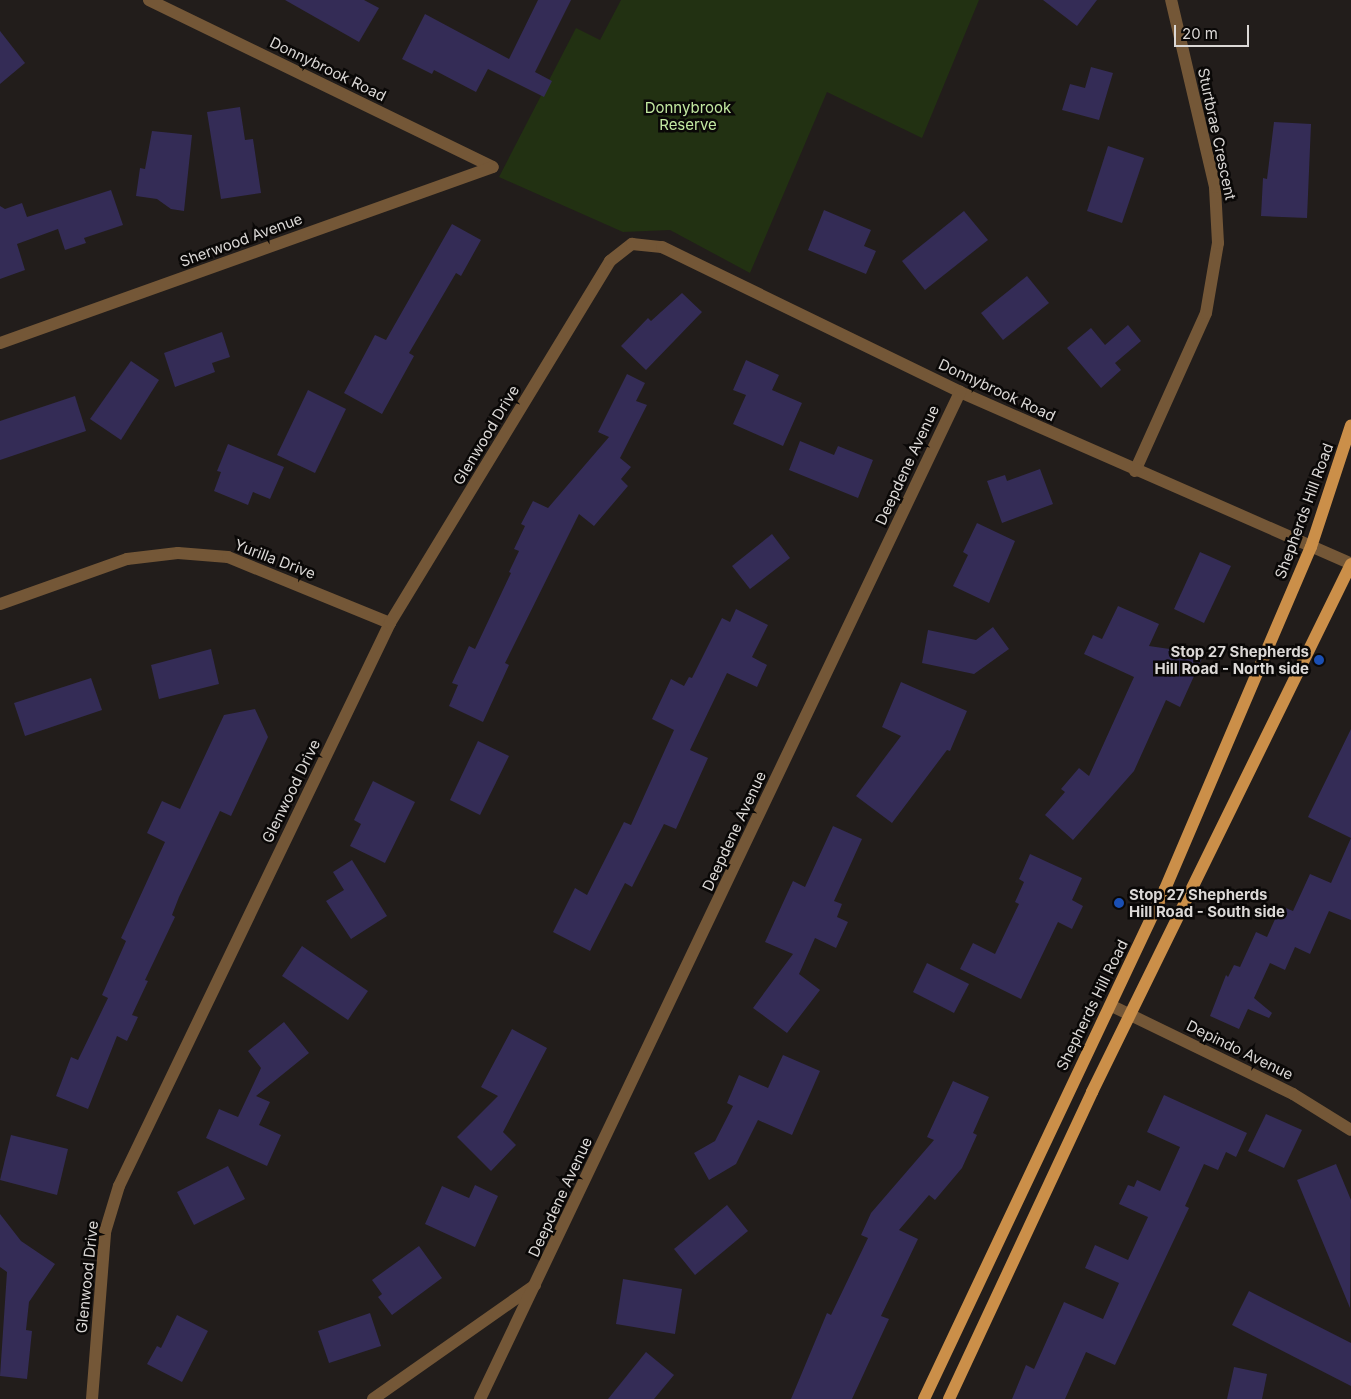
<!DOCTYPE html>
<html>
<head>
<meta charset="utf-8">
<style>
  body { margin:0 }
  #map { position:relative; width:1351px; height:1399px; overflow:hidden; background:#221d1b; font-family:Inter,sans-serif }
  div>[style] { position:absolute }
  .green>* { inset:0; background:#223112 }
  .building>* { inset:0; background:#342c56 }
  .minor>* { height:12px; margin:-6px; padding:0 6px; transform-origin:6px; border-radius:6px; background:#745737 }
  .major>* { height:12px; margin:-6px; padding:0 6px; transform-origin:6px; border-radius:6px; background:#cb8f49 }
  .dots>* { width:14px; height:14px; translate:-50% -50%; box-sizing:border-box; border:2px solid #0a0807; border-radius:50% }
  span { translate:-50% -50%; white-space:nowrap; text-align:center; line-height:1.15; -webkit-text-stroke:5px #0a0807; paint-order:stroke }
  .street-label { font-size:15px; color:#dbd8d6 }
  .park-label { font-size:15px; color:#c2e8a1 }
  .poi-label { font-size:15px; color:#dbd8d6; font-weight:700 }
  .right { translate:-100% -50%; text-align:right }
  .left { translate:0 -50%; text-align:left }
  .scale { position:absolute; left:1174px; top:25px; width:75px; height:22px; box-sizing:border-box; border:2px solid #dbd8d6; border-top:0; padding-left:6px; font-size:15px; line-height:18px; white-space:nowrap; color:#dbd8d6; -webkit-text-stroke:4px #0a0807; paint-order:stroke }
</style>
</head>
<body>
<div id="map">
  <div class="green">
    <i style="clip-path:polygon(621px 0,979px 0,922px 138px,827px 92px,750px 273px,670px 230px,623px 232px,499px 177px,576px 28px,600px 40px)"></i>
  </div>
  <div class="building">
    <i style="clip-path:polygon(285px 0,364px 0,379px 8px,359px 42px)"></i>
    <i style="clip-path:polygon(538px 0,571px 0,535px 72px,552px 81px,544px 97px,488px 69px,476px 92px,434px 70px,432px 74px,402px 59px,425px 14px,509px 59px)"></i>
    <i style="clip-path:polygon(1043px 0,1097px 0,1077px 26px)"></i>
    <i style="clip-path:polygon(0 31px,25px 63px,0 84px)"></i>
    <i style="clip-path:polygon(1091px 67px,1113px 73px,1099px 120px,1062px 110px,1070px 84px,1085px 88px)"></i>
    <i style="clip-path:polygon(240px 107px,245px 140px,253px 139px,261px 193px,221px 199px,207px 112px)"></i>
    <i style="clip-path:polygon(1274px 122px,1311px 124px,1307px 218px,1261px 216px,1263px 178px,1267px 179px)"></i>
    <i style="clip-path:polygon(152px 131px,192px 135px,184px 211px,171px 209px,157px 199px,136px 196px,140px 168px,145px 169px)"></i>
    <i style="clip-path:polygon(1108px 146px,1144px 158px,1122px 223px,1087px 211px)"></i>
    <i style="clip-path:polygon(111px 190px,123px 225px,84px 238px,86px 243px,65px 250px,58px 229px,17px 244px,25px 270px,0 279px,0 206px,5px 209px,22px 203px,27px 217px)"></i>
    <i style="clip-path:polygon(824px 210px,871px 230px,864px 246px,876px 251px,866px 274px,808px 250px)"></i>
    <i style="clip-path:polygon(964px 211px,988px 240px,925px 290px,902px 261px)"></i>
    <i style="clip-path:polygon(452px 224px,481px 240px,461px 276px,456px 273px,409px 353px,414px 356px,382px 414px,344px 393px,375px 335px,386px 340px)"></i>
    <i style="clip-path:polygon(1027px 276px,1049px 303px,1003px 340px,981px 313px)"></i>
    <i style="clip-path:polygon(682px 293px,702px 312px,646px 370px,621px 346px,648px 318px,651px 321px)"></i>
    <i style="clip-path:polygon(1128px 325px,1141px 341px,1115px 363px,1121px 370px,1101px 388px,1067px 348px,1091px 328px,1105px 345px)"></i>
    <i style="clip-path:polygon(222px 332px,230px 357px,212px 363px,215px 372px,175px 387px,164px 353px)"></i>
    <i style="clip-path:polygon(746px 360px,779px 375px,772px 390px,802px 403px,783px 446px,733px 424px,746px 395px,733px 390px)"></i>
    <i style="clip-path:polygon(131px 361px,159px 380px,121px 440px,90px 419px)"></i>
    <i style="clip-path:polygon(627px 374px,645px 383px,636px 401px,647px 405px,620px 458px,631px 467px,621px 479px,628px 486px,594px 526px,579px 514px,505px 663px,509px 665px,483px 722px,449px 706px,458px 685px,452px 683px,469px 646px,475px 649px,511px 573px,509px 572px,519px 551px,514px 549px,525px 526px,521px 524px,533px 501px,548px 508px,609px 437px,598px 432px)"></i>
    <i style="clip-path:polygon(308px 390px,346px 409px,315px 473px,277px 455px)"></i>
    <i style="clip-path:polygon(75px 396px,86px 431px,0 460px,0 421px)"></i>
    <i style="clip-path:polygon(800px 441px,834px 455px,838px 446px,873px 460px,858px 498px,789px 470px)"></i>
    <i style="clip-path:polygon(228px 444px,284px 467px,270px 499px,253px 492px,248px 505px,214px 491px,221px 472px,217px 471px)"></i>
    <i style="clip-path:polygon(1040px 469px,1053px 504px,1002px 523px,987px 481px,1005px 475px,1007px 481px)"></i>
    <i style="clip-path:polygon(977px 523px,1015px 541px,989px 603px,953px 586px,968px 555px,963px 552px)"></i>
    <i style="clip-path:polygon(772px 534px,790px 558px,750px 589px,732px 566px)"></i>
    <i style="clip-path:polygon(1200px 552px,1231px 566px,1204px 623px,1174px 609px)"></i>
    <i style="clip-path:polygon(1118px 606px,1159px 624px,1149px 646px,1204px 654px,1180px 707px,1166px 700px,1134px 771px,1073px 840px,1045px 815px,1065px 792px,1061px 789px,1079px 768px,1089px 776px,1134px 677px,1084px 654px,1093px 635px,1102px 639px)"></i>
    <i style="clip-path:polygon(736px 609px,768px 625px,752px 657px,767px 665px,757px 687px,727px 673px,690px 750px,708px 758px,676px 829px,664px 824px,632px 887px,625px 883px,590px 951px,553px 932px,575px 888px,587px 895px,624px 822px,631px 825px,674px 730px,652px 719px,671px 679px,684px 686px,689px 677px,692px 678px,722px 618px,730px 622px)"></i>
    <i style="clip-path:polygon(993px 627px,1009px 649px,974px 674px,922px 663px,928px 630px,976px 640px)"></i>
    <i style="clip-path:polygon(211px 649px,219px 684px,159px 699px,151px 665px)"></i>
    <i style="clip-path:polygon(91px 678px,102px 710px,25px 736px,14px 703px)"></i>
    <i style="clip-path:polygon(901px 682px,967px 711px,950px 751px,947px 750px,892px 823px,856px 796px,901px 736px,882px 727px)"></i>
    <i style="clip-path:polygon(255px 709px,268px 737px,231px 816px,220px 811px,179px 897px,172px 915px,175px 917px,145px 980px,148px 981px,132px 1015px,138px 1017px,127px 1041px,117px 1036px,88px 1109px,56px 1096px,71px 1057px,78px 1060px,108px 998px,102px 995px,126px 941px,121px 938px,165px 842px,147px 833px,162px 801px,180px 809px,224px 715px)"></i>
    <i style="clip-path:polygon(1351px 729px,1351px 920px,1329px 911px,1310px 954px,1295px 947px,1285px 970px,1270px 963px,1254px 998px,1272px 1013px,1269px 1018px,1248px 1009px,1239px 1029px,1210px 1016px,1226px 975px,1228px 977px,1234px 965px,1240px 967px,1256px 932px,1267px 937px,1281px 906px,1293px 911px,1310px 874px,1331px 883px,1351px 838px,1308px 817px)"></i>
    <i style="clip-path:polygon(478px 741px,509px 756px,480px 815px,450px 800px)"></i>
    <i style="clip-path:polygon(373px 781px,415px 802px,385px 863px,350px 846px,361px 824px,354px 820px)"></i>
    <i style="clip-path:polygon(833px 826px,862px 839px,834px 901px,842px 904px,837px 917px,848px 922px,836px 948px,815px 938px,799px 974px,820px 990px,787px 1033px,753px 1008px,793px 954px,765px 942px,793px 881px,805px 887px)"></i>
    <i style="clip-path:polygon(1030px 854px,1082px 878px,1072px 900px,1083px 906px,1072px 929px,1058px 922px,1021px 999px,960px 969px,973px 943px,995px 954px,1019px 904px,1015px 902px,1024px 882px,1019px 879px)"></i>
    <i style="clip-path:polygon(352px 860px,387px 916px,351px 939px,326px 901px,344px 890px,333px 872px)"></i>
    <i style="clip-path:polygon(302px 946px,368px 991px,348px 1020px,282px 976px)"></i>
    <i style="clip-path:polygon(927px 963px,969px 984px,954px 1013px,913px 992px)"></i>
    <i style="clip-path:polygon(284px 1022px,309px 1053px,256px 1096px,270px 1102px,259px 1125px,281px 1135px,267px 1166px,206px 1138px,219px 1109px,238px 1117px,261px 1068px,248px 1051px)"></i>
    <i style="clip-path:polygon(512px 1029px,547px 1048px,503px 1132px,516px 1145px,491px 1171px,457px 1137px,498px 1096px,481px 1087px)"></i>
    <i style="clip-path:polygon(783px 1055px,820px 1071px,792px 1135px,758px 1120px,736px 1164px,709px 1180px,694px 1153px,715px 1141px,733px 1106px,727px 1103px,739px 1075px,768px 1088px)"></i>
    <i style="clip-path:polygon(953px 1081px,989px 1097px,973px 1133px,977px 1135px,962px 1168px,935px 1200px,929px 1195px,899px 1230px,918px 1239px,881px 1316px,889px 1319px,852px 1399px,791px 1399px,827px 1313px,831px 1315px,868px 1238px,861px 1235px,871px 1213px,934px 1140px,927px 1137px)"></i>
    <i style="clip-path:polygon(1164px 1095px,1247px 1133px,1236px 1157px,1226px 1152px,1218px 1170px,1204px 1164px,1185px 1206px,1189px 1208px,1115px 1365px,1086px 1352px,1065px 1399px,1012px 1399px,1026px 1365px,1034px 1369px,1064px 1302px,1103px 1319px,1119px 1283px,1085px 1268px,1095px 1245px,1128px 1260px,1148px 1217px,1119px 1204px,1128px 1185px,1134px 1187px,1137px 1180px,1160px 1191px,1180px 1147px,1147px 1132px)"></i>
    <i style="clip-path:polygon(1266px 1114px,1302px 1130px,1284px 1168px,1248px 1151px)"></i>
    <i style="clip-path:polygon(11px 1135px,68px 1149px,57px 1195px,0 1180px)"></i>
    <i style="clip-path:polygon(1336px 1164px,1351px 1200px,1350px 1308px,1297px 1180px)"></i>
    <i style="clip-path:polygon(228px 1166px,245px 1199px,194px 1225px,177px 1192px)"></i>
    <i style="clip-path:polygon(475px 1185px,498px 1196px,475px 1247px,425px 1224px,442px 1186px,469px 1198px)"></i>
    <i style="clip-path:polygon(727px 1205px,748px 1231px,695px 1275px,674px 1249px)"></i>
    <i style="clip-path:polygon(0 1214px,21px 1241px,55px 1264px,29px 1302px,26px 1330px,32px 1331px,27px 1379px,0 1376px,7px 1272px,0 1267px)"></i>
    <i style="clip-path:polygon(419px 1246px,442px 1278px,392px 1315px,378px 1297px,382px 1294px,372px 1280px)"></i>
    <i style="clip-path:polygon(623px 1279px,682px 1289px,675px 1334px,616px 1324px)"></i>
    <i style="clip-path:polygon(1249px 1291px,1351px 1343px,1351px 1386px,1232px 1325px)"></i>
    <i style="clip-path:polygon(370px 1313px,381px 1346px,329px 1363px,318px 1331px)"></i>
    <i style="clip-path:polygon(177px 1315px,208px 1331px,182px 1382px,147px 1364px,157px 1346px,161px 1348px)"></i>
    <i style="clip-path:polygon(646px 1352px,674px 1375px,654px 1399px,608px 1399px)"></i>
    <i style="clip-path:polygon(1234px 1367px,1267px 1374px,1262px 1399px,1227px 1399px)"></i>
  </div>
  <div class="minor">
    <i style="left:149px;top:0;width:382px;rotate:25.9deg"></i>
    <i style="left:0;top:343px;width:523px;rotate:-19.65deg"></i>
    <i style="left:1135px;top:471px;width:173px;rotate:-65.8deg"></i>
    <i style="left:1206px;top:313px;width:71px;rotate:-80.3deg"></i>
    <i style="left:1218px;top:243px;width:56px;rotate:-93.1deg"></i>
    <i style="left:1215px;top:187px;width:192px;rotate:-103.2deg"></i>
    <i style="left:0;top:604px;width:135px;rotate:-19.5deg"></i>
    <i style="left:127px;top:559px;width:51px;rotate:-6.7deg"></i>
    <i style="left:178px;top:553px;width:50px;rotate:4.6deg"></i>
    <i style="left:228px;top:557px;width:175px;rotate:22.2deg"></i>
    <i style="left:1112px;top:1006px;width:201px;rotate:25.9deg"></i>
    <i style="left:1293px;top:1094px;width:68px;rotate:31.8deg"></i>
    <i style="left:92px;top:1399px;width:168px;rotate:-85.5deg"></i>
    <i style="left:105px;top:1232px;width:48px;rotate:-73.1deg"></i>
    <i style="left:119px;top:1186px;width:625px;rotate:-64.3deg"></i>
    <i style="left:390px;top:623px;width:424px;rotate:-58.7deg"></i>
    <i style="left:610px;top:261px;width:28px;rotate:-38deg"></i>
    <i style="left:632px;top:244px;width:30px;rotate:6deg"></i>
    <i style="left:662px;top:247px;width:331px;rotate:25.9deg"></i>
    <i style="left:960px;top:392px;width:427px;rotate:23.7deg"></i>
    <i style="left:373px;top:1399px;width:198px;rotate:-35.1deg"></i>
    <i style="left:480px;top:1399px;width:1116px;rotate:-64.51deg"></i>
  </div>
  <div class="major">
    <i style="left:924px;top:1399px;width:564px;rotate:-64.71deg"></i>
    <i style="left:1165px;top:889px;width:372px;rotate:-66.9deg"></i>
    <i style="left:1311px;top:547px;width:128px;rotate:-71.8deg"></i>
    <i style="left:949px;top:1399px;width:339px;rotate:-65deg"></i>
    <i style="left:1092px;top:1092px;width:588px;rotate:-63.87deg"></i>
  </div>
  <div class="dots">
    <i style="left:1319px;top:660px;background:#1a4fb4"></i>
    <i style="left:1119px;top:903px;background:#1a4fb4"></i>
  </div>
  <div class="street-label">
    <span style="left:328px;top:69px;rotate:26deg">Donnybrook Road</span>
    <span style="left:1217px;top:134px;rotate:78deg">Sturtbrae Crescent</span>
    <span style="left:241px;top:240px;rotate:-20deg">Sherwood Avenue</span>
    <span style="left:997px;top:390px;rotate:25deg">Donnybrook Road</span>
    <span style="left:486px;top:435px;rotate:-59deg">Glenwood Drive</span>
    <span style="left:907px;top:465px;rotate:-65deg">Deepdene Avenue</span>
    <span style="left:1304px;top:511px;rotate:-70deg">Shepherds Hill Road</span>
    <span style="left:275px;top:559px;rotate:21deg">Yurilla Drive</span>
    <span style="left:291px;top:791px;rotate:-64deg">Glenwood Drive</span>
    <span style="left:734px;top:831px;rotate:-65deg">Deepdene Avenue</span>
    <span style="left:1092px;top:1005px;rotate:-64deg">Shepherds Hill Road</span>
    <span style="left:1240px;top:1050px;rotate:26deg">Depindo Avenue</span>
    <span style="left:560px;top:1197px;rotate:-65deg">Deepdene Avenue</span>
    <span style="left:87px;top:1277px;rotate:-84deg">Glenwood Drive</span>
  </div>
  <div class="park-label">
    <span style="left:688px;top:116px">Donnybrook<br>Reserve</span>
  </div>
  <div class="poi-label">
    <span class="right" style="left:1309px;top:660px">Stop 27 Shepherds<br>Hill Road - North side</span>
    <span class="left" style="left:1129px;top:903px">Stop 27 Shepherds<br>Hill Road - South side</span>
  </div>
  <div class="scale">20 m</div>
</div>
</body>
</html>
